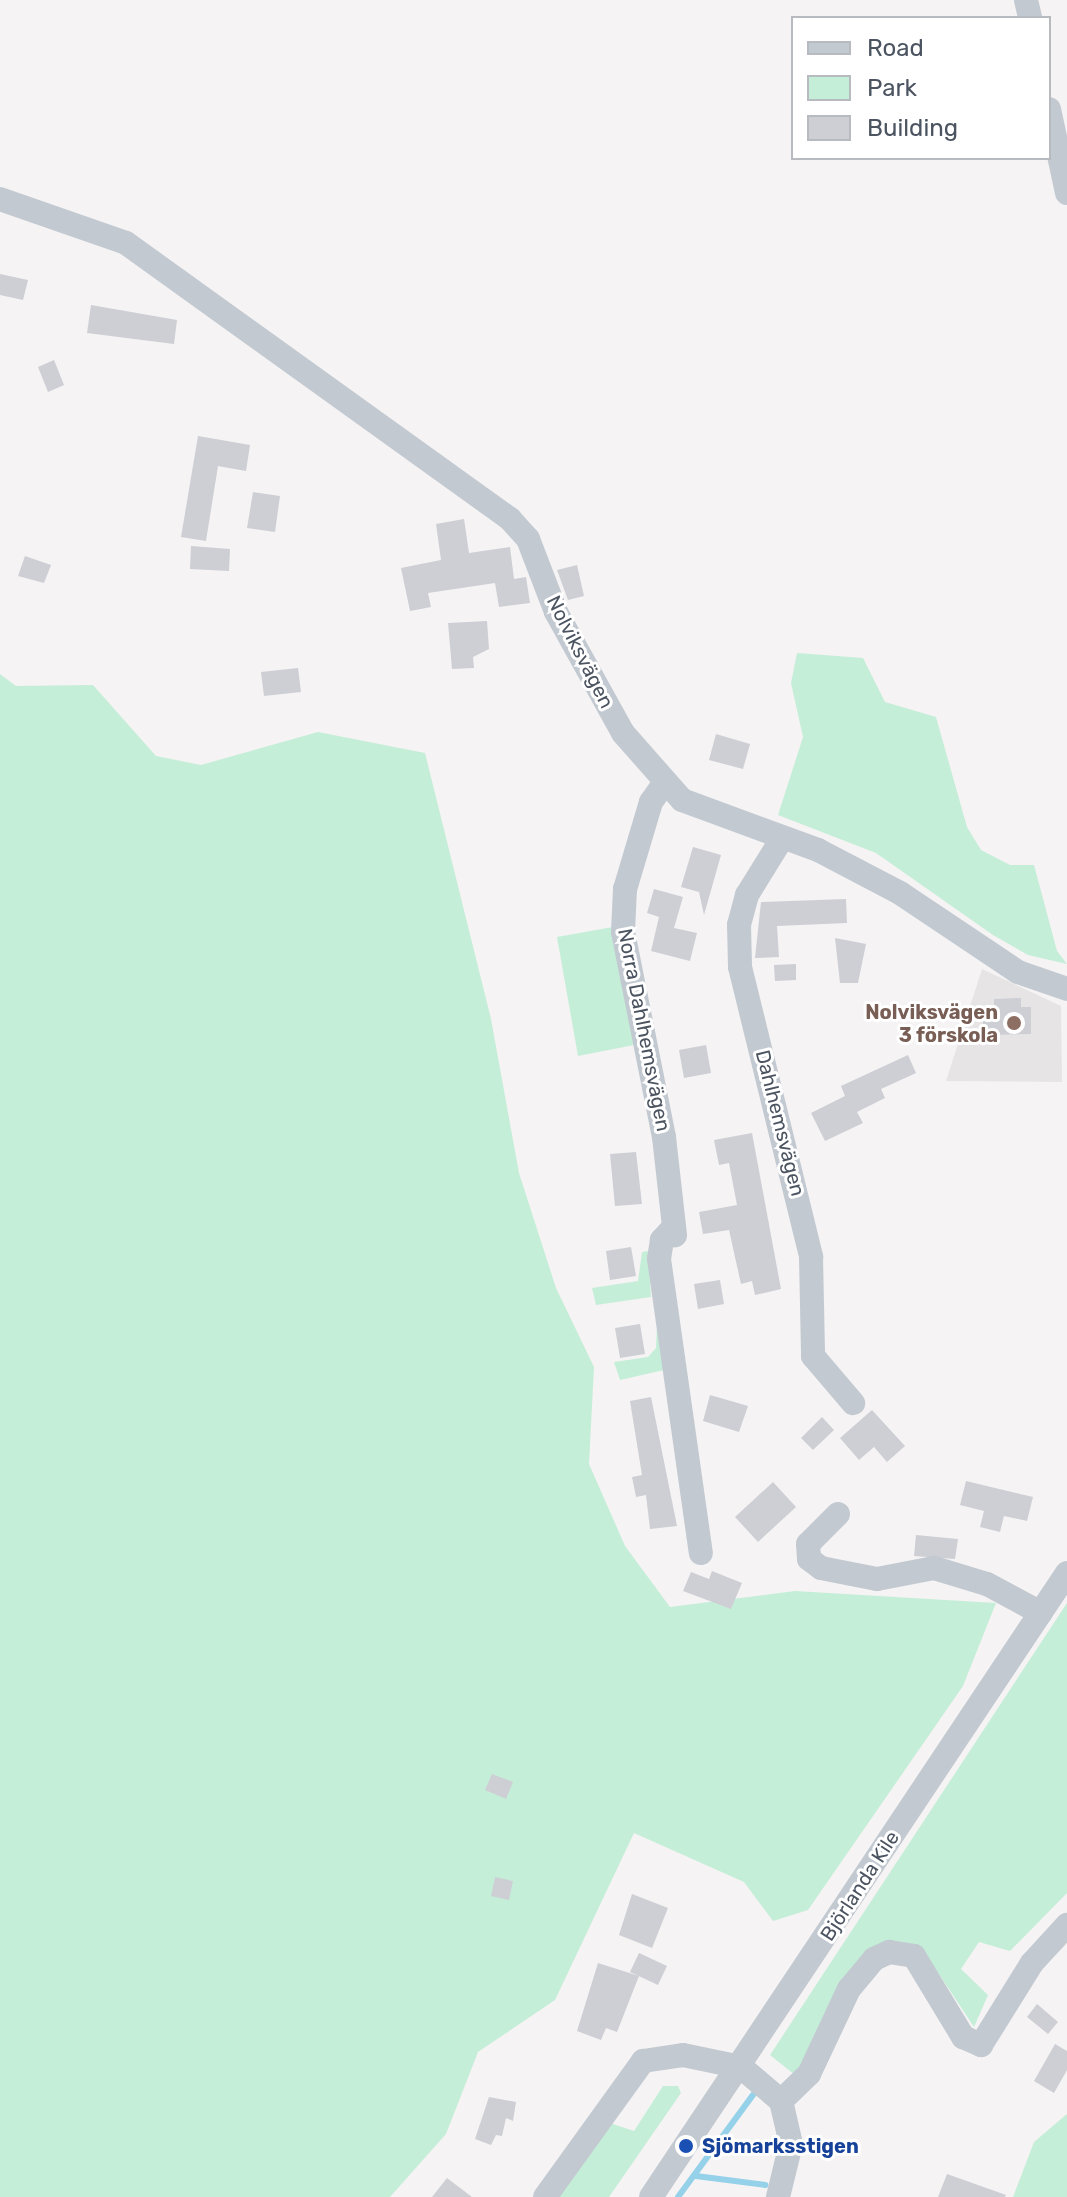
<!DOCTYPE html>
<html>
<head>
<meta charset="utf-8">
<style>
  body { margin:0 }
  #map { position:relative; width:1067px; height:2197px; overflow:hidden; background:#f5f3f3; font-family:Rubik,sans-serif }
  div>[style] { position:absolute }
  .education>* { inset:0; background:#e6e4e5 }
  .green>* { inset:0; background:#c5eed8 }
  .stream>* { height:6px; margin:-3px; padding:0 3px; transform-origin:3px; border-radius:3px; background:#95d1e9 }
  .building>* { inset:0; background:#cdcfd5 }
  .minor>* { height:24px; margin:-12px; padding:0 12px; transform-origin:12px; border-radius:12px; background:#c2c9d1 }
  .dots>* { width:22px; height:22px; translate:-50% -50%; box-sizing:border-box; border:4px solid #fff; border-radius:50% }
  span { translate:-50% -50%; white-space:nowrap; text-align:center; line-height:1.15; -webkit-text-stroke:6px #fff; paint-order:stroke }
  .street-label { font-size:20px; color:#4b5460 }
  .education-label { font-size:20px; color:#785e54; font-weight:700 }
  .right { translate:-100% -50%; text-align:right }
  .transit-label { font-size:20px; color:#164399; font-weight:700 }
  .left { translate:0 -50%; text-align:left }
  .legend { position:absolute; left:791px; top:16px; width:260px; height:144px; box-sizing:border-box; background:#fff; border:2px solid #b7bbbf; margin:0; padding:10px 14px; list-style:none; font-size:24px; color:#4b5460 }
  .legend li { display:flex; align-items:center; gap:16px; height:40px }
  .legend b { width:40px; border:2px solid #b7bbbf }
</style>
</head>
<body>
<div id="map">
  <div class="education">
    <i style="clip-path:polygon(982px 969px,1061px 1006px,1062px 1082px,946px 1081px)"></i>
  </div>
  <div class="green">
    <i style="clip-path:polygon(797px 653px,863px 658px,885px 702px,936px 717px,967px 827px,981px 850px,1010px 865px,1034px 865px,1057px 951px,1067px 964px,1028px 955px,993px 935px,876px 853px,778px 815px,803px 737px,791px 683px)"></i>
    <i style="clip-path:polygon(0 674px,16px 686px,93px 685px,156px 756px,201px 765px,318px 732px,425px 753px,491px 1019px,519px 1173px,556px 1288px,594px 1367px,589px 1464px,625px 1546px,670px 1607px,795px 1591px,996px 1603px,963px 1686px,808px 1910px,773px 1921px,744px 1882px,634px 1833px,555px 2000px,478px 2052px,446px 2134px,390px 2197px,0 2197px)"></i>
    <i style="clip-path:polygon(613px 927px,634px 1045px,578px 1056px,557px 937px)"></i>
    <i style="clip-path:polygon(648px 1251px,651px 1297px,596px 1305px,592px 1288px,638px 1281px,642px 1252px)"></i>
    <i style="clip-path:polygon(657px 1325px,664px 1370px,620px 1380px,614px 1362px,648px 1357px,656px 1348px)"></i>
    <i style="clip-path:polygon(1067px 1603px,1067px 1893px,1010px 1951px,979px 1942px,961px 1969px,988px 1995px,974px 2027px,931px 1962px,876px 1951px,795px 2075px,770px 2055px)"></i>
    <i style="clip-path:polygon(663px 2086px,678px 2086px,681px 2093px,609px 2197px,557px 2197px,610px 2123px,634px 2131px)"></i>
    <i style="clip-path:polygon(1067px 2114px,1067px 2197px,1013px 2197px,1034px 2142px)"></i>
  </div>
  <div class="stream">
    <i style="left:696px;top:2176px;width:70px;rotate:7.4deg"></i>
    <i style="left:678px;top:2197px;width:127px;rotate:-53.7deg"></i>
  </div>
  <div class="building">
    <i style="clip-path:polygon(0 274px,28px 280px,23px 300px,0 295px)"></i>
    <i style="clip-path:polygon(91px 305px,177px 320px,174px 344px,87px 333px)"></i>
    <i style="clip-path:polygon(54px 360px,64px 385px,48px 392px,38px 367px)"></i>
    <i style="clip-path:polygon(198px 436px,250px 445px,246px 471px,218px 466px,206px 541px,181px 537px)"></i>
    <i style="clip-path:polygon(253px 492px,280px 496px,275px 532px,247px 528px)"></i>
    <i style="clip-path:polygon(464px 519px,469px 553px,510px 547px,514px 579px,526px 577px,530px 603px,499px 607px,495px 583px,428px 593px,431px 607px,410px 611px,401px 568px,441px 560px,436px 524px)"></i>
    <i style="clip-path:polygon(191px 546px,230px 549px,229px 571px,190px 569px)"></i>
    <i style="clip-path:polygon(25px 556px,51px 565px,44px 583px,18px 576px)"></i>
    <i style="clip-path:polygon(577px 565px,584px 596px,568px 600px,557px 570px)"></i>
    <i style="clip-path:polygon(487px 621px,489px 649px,473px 657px,474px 668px,452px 669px,448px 623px)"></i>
    <i style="clip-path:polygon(298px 668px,301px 692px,264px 696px,261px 672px)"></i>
    <i style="clip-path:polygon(716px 734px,750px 744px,743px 769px,709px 760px)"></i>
    <i style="clip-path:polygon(693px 847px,721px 855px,704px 915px,699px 892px,681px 887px)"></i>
    <i style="clip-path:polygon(654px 889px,683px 897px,674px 928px,697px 933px,690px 961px,651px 951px,659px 917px,647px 913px)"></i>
    <i style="clip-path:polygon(846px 899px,847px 923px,777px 926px,779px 957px,755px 958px,761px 902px)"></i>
    <i style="clip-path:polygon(835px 938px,866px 944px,858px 983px,840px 983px)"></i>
    <i style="clip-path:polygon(796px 964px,796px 980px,775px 981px,774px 965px)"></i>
    <i style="clip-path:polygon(1021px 998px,1021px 1007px,1031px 1007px,1031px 1034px,983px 1035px,983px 1008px,994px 1008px,994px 999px)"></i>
    <i style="clip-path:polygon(706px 1045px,711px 1073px,684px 1078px,679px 1050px)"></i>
    <i style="clip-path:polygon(908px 1055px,916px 1073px,881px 1089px,885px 1098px,857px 1112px,863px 1123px,825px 1141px,811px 1113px,845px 1096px,841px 1086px)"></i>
    <i style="clip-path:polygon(752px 1133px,781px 1289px,755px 1295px,752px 1281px,741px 1284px,729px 1230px,703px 1234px,699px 1212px,737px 1205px,729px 1163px,719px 1165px,714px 1140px)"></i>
    <i style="clip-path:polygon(636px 1152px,642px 1204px,615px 1206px,610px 1154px)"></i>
    <i style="clip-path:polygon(631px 1247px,636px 1276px,610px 1280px,606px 1251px)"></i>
    <i style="clip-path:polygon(720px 1280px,724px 1304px,698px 1309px,694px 1284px)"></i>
    <i style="clip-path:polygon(640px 1324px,645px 1354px,620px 1358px,615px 1328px)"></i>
    <i style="clip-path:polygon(710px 1395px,748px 1406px,739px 1432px,703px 1421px)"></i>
    <i style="clip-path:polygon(651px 1397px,677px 1526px,650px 1529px,646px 1495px,636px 1497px,632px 1477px,642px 1475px,630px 1401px)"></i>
    <i style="clip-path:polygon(872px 1410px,905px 1446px,887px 1462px,874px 1447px,859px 1460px,840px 1438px)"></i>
    <i style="clip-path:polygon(822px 1417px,834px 1430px,813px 1450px,801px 1438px)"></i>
    <i style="clip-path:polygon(966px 1481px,1033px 1497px,1027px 1521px,1004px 1516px,1000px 1532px,980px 1527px,984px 1511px,960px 1505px)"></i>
    <i style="clip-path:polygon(773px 1482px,796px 1507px,758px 1542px,735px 1517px)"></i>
    <i style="clip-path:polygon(916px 1535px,958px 1539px,955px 1559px,914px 1556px)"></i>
    <i style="clip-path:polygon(712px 1571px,742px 1583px,731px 1609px,683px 1591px,691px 1572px,709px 1579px)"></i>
    <i style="clip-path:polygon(492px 1774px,513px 1782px,506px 1799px,485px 1790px)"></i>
    <i style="clip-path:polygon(495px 1877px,513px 1881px,509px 1900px,491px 1896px)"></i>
    <i style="clip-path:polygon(632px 1894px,668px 1908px,652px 1948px,619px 1935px)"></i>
    <i style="clip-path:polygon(639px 1953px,667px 1966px,658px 1985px,630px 1972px)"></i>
    <i style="clip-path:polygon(598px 1963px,639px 1976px,617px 2032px,606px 2028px,601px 2040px,577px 2031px)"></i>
    <i style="clip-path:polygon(1037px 2004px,1058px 2022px,1048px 2034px,1027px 2017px)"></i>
    <i style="clip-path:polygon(1055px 2044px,1067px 2051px,1067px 2070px,1054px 2093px,1034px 2081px)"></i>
    <i style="clip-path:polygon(489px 2097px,516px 2102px,513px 2121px,506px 2118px,502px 2136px,496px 2135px,491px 2145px,475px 2139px)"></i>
    <i style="clip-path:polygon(947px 2174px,1006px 2195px,1005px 2197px,938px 2197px)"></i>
    <i style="clip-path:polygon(447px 2178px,472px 2197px,432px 2197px)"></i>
  </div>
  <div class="minor">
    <i style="left:1026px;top:0;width:18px;rotate:77deg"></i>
    <i style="left:1049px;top:109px;width:86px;rotate:77.9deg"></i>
    <i style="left:0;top:199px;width:133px;rotate:19.2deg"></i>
    <i style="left:126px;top:243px;width:473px;rotate:35.7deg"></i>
    <i style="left:510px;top:519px;width:27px;rotate:48deg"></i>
    <i style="left:528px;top:539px;width:78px;rotate:69deg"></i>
    <i style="left:556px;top:612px;width:138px;rotate:61deg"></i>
    <i style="left:623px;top:733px;width:89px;rotate:48.6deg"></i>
    <i style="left:682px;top:800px;width:145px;rotate:20.2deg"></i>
    <i style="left:818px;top:850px;width:93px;rotate:27.7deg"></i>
    <i style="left:900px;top:893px;width:142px;rotate:33.8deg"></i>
    <i style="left:1018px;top:972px;width:52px;rotate:19.1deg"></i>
    <i style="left:663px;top:785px;width:21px;rotate:125deg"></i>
    <i style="left:651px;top:802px;width:91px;rotate:106.6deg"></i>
    <i style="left:625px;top:889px;width:43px;rotate:92.7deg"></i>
    <i style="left:623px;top:932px;width:209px;rotate:78.7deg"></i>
    <i style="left:664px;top:1137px;width:99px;rotate:83.6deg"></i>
    <i style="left:781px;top:840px;width:65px;rotate:121.7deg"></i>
    <i style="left:747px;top:895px;width:31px;rotate:105deg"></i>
    <i style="left:739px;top:925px;width:42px;rotate:88.6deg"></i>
    <i style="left:740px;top:967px;width:299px;rotate:76.2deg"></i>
    <i style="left:811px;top:1257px;width:99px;rotate:88.8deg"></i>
    <i style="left:813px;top:1356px;width:62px;rotate:49.6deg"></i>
    <i style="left:674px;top:1227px;width:18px;rotate:133deg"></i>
    <i style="left:662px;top:1240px;width:19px;rotate:99deg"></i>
    <i style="left:659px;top:1259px;width:297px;rotate:81.9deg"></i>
    <i style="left:838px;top:1514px;width:42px;rotate:135deg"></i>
    <i style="left:808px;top:1544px;width:15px;rotate:86deg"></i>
    <i style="left:809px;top:1559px;width:15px;rotate:37deg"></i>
    <i style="left:821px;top:1568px;width:57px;rotate:11.1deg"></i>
    <i style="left:877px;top:1579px;width:58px;rotate:-10.9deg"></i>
    <i style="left:934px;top:1568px;width:55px;rotate:16.8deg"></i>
    <i style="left:987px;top:1584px;width:61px;rotate:28.2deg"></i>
    <i style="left:781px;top:2101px;width:39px;rotate:-44deg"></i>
    <i style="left:809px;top:2074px;width:94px;rotate:-64.8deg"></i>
    <i style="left:849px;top:1989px;width:39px;rotate:-50deg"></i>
    <i style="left:874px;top:1959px;width:17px;rotate:-25deg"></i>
    <i style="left:889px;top:1952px;width:25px;rotate:9deg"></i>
    <i style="left:914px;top:1956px;width:95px;rotate:58.8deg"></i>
    <i style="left:963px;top:2037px;width:20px;rotate:24deg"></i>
    <i style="left:981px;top:2045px;width:97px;rotate:-58.1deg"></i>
    <i style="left:1032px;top:1963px;width:52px;rotate:-47.4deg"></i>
    <i style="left:545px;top:2197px;width:168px;rotate:-54.2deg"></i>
    <i style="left:643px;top:2061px;width:40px;rotate:-8.5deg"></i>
    <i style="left:683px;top:2055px;width:59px;rotate:11.7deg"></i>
    <i style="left:741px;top:2067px;width:52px;rotate:40.4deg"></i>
    <i style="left:781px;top:2101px;width:44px;rotate:76.9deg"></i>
    <i style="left:791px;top:2144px;width:55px;rotate:103.8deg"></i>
    <i style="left:651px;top:2197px;width:750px;rotate:-56.31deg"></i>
  </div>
  <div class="dots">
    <i style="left:1014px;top:1023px;background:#8d6e63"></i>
    <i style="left:686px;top:2146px;background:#1a4fb4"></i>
  </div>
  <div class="street-label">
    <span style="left:580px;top:652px;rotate:63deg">Nolviksvägen</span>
    <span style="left:644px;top:1030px;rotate:79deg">Norra Dahlhemsvägen</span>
    <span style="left:780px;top:1123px;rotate:76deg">Dahlhemsvägen</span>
    <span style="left:860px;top:1886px;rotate:-57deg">Björlanda Kile</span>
  </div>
  <div class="education-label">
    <span class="right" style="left:998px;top:1024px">Nolviksvägen<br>3 förskola</span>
  </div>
  <div class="transit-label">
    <span class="left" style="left:702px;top:2146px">Sjömarksstigen</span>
  </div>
  <ul class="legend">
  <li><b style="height:10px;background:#c2c9d1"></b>Road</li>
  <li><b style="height:22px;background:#c5eed8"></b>Park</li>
  <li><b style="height:22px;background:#cdcfd5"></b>Building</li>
  </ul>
</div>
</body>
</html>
